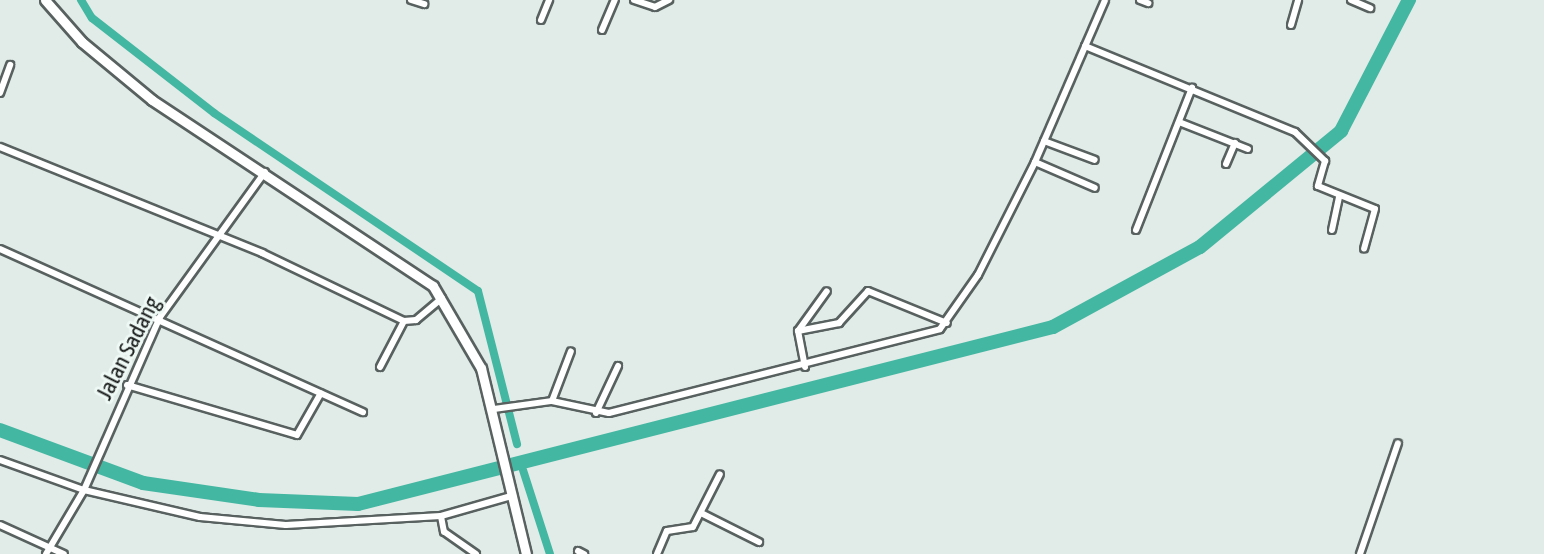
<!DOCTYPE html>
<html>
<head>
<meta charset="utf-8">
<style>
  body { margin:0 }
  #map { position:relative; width:1544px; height:554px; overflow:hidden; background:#e1ebe8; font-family:"Asap Condensed",sans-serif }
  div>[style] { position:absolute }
  .canal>* { height:8px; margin:-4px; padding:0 4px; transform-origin:4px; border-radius:4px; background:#43b7a1 }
  .river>* { height:14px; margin:-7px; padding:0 7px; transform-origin:7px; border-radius:7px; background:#43b7a1 }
  .roads { filter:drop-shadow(2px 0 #58615f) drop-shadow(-2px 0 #58615f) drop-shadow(0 2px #58615f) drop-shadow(0 -2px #58615f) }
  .street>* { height:6px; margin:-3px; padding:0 3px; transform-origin:3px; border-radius:3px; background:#fff }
  .secondary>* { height:9px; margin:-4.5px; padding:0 4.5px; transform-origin:4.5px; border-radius:4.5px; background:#fff }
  span { translate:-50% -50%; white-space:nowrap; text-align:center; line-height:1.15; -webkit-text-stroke:6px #eef8f5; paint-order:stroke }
  .street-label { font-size:23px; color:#141817 }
</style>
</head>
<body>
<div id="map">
  <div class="canal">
    <i style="left:81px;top:0;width:21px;rotate:59deg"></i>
    <i style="left:92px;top:18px;width:155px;rotate:37.9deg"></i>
    <i style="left:214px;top:113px;width:318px;rotate:34deg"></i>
    <i style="left:478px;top:291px;width:158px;rotate:75.7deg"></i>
    <i style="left:523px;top:470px;width:88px;rotate:72.2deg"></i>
  </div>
  <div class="river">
    <i style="left:0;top:430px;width:153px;rotate:20.3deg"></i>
    <i style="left:143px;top:483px;width:117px;rotate:8.3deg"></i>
    <i style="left:259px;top:500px;width:99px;rotate:2.3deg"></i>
    <i style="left:358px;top:504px;width:717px;rotate:-14.29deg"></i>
    <i style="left:1053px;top:327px;width:167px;rotate:-28.6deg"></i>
    <i style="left:1200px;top:247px;width:183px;rotate:-39.4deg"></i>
    <i style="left:1341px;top:131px;width:148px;rotate:-62.6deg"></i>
  </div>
  <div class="roads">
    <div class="street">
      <i style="left:411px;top:0;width:14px;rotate:17deg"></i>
      <i style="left:634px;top:0;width:22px;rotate:18deg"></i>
      <i style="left:655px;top:7px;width:16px;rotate:-27deg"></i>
      <i style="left:1140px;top:0;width:9px;rotate:21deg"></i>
      <i style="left:1351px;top:0;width:21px;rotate:23deg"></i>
      <i style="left:541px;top:20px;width:22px;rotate:-68deg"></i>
      <i style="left:1291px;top:25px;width:26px;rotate:-74deg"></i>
      <i style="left:602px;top:30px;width:33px;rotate:-67deg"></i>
      <i style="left:1085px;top:46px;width:227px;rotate:22.3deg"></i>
      <i style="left:1295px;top:132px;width:42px;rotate:44deg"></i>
      <i style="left:1325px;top:161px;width:26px;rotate:106deg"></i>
      <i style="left:1318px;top:186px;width:61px;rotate:22deg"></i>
      <i style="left:1375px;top:209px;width:41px;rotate:105.4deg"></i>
      <i style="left:0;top:93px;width:30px;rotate:-70deg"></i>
      <i style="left:1179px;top:122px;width:74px;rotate:21.4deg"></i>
      <i style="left:1044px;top:141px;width:54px;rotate:20.4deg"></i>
      <i style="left:0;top:147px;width:283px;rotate:22deg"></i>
      <i style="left:262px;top:253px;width:157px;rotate:25.6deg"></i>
      <i style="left:404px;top:321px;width:12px;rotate:-5deg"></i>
      <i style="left:416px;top:320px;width:34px;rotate:-40deg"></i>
      <i style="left:1035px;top:162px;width:65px;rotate:23.4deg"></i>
      <i style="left:1226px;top:164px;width:23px;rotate:-67deg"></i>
      <i style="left:1136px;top:230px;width:153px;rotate:-68.5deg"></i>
      <i style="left:1332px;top:230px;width:35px;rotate:-78deg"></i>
      <i style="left:0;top:249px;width:398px;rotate:24.2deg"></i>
      <i style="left:798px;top:331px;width:42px;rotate:-11deg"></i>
      <i style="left:839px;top:323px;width:43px;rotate:-47.8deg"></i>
      <i style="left:868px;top:291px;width:85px;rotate:22.1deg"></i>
      <i style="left:380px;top:367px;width:52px;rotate:-62.4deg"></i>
      <i style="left:805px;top:367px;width:37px;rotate:-101deg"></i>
      <i style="left:798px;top:331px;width:49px;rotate:-54.1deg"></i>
      <i style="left:127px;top:385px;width:177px;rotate:16.4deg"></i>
      <i style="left:297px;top:435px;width:48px;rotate:-60.3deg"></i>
      <i style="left:552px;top:401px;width:53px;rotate:-69.2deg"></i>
      <i style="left:494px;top:409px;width:59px;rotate:-7.9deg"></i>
      <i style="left:552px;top:401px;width:58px;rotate:11.9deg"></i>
      <i style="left:609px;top:413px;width:341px;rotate:-14.2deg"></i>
      <i style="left:940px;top:329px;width:66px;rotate:-54.9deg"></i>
      <i style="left:978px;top:275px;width:127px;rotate:-63.2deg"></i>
      <i style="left:1035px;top:162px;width:176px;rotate:-66.6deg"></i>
      <i style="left:596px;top:413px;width:52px;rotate:-64.9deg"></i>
      <i style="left:0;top:460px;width:89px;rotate:19.7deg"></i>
      <i style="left:84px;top:490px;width:119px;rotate:13.1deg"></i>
      <i style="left:200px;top:517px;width:86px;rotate:5.3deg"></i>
      <i style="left:286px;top:525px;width:155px;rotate:-3.3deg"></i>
      <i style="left:701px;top:513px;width:65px;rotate:26.6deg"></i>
      <i style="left:0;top:525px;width:70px;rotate:24.4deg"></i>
      <i style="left:578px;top:551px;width:7px;rotate:27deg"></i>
      <i style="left:46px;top:554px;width:74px;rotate:-59.3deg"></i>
      <i style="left:84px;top:490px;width:189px;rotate:-66.3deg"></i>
      <i style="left:160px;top:317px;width:179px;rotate:-54.1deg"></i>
      <i style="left:476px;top:554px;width:39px;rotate:-145deg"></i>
      <i style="left:444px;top:532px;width:16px;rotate:-101deg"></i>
      <i style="left:441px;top:516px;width:73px;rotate:-15.9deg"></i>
      <i style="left:657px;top:554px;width:25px;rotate:-67deg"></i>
      <i style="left:667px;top:531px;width:26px;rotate:-9deg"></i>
      <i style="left:693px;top:527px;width:59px;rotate:-63deg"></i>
      <i style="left:1360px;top:554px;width:117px;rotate:-71.1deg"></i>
    </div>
    <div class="secondary">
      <i style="left:45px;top:0;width:56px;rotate:48.6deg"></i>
      <i style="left:82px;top:42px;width:91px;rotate:39.6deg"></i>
      <i style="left:152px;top:100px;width:337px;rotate:33.5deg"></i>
      <i style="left:433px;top:286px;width:95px;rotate:59.7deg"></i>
      <i style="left:481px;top:368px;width:191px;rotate:76.4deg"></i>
    </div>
  </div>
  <div class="street-label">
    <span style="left:128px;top:348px;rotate:-63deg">Jalan Sadang</span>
  </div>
</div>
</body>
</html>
